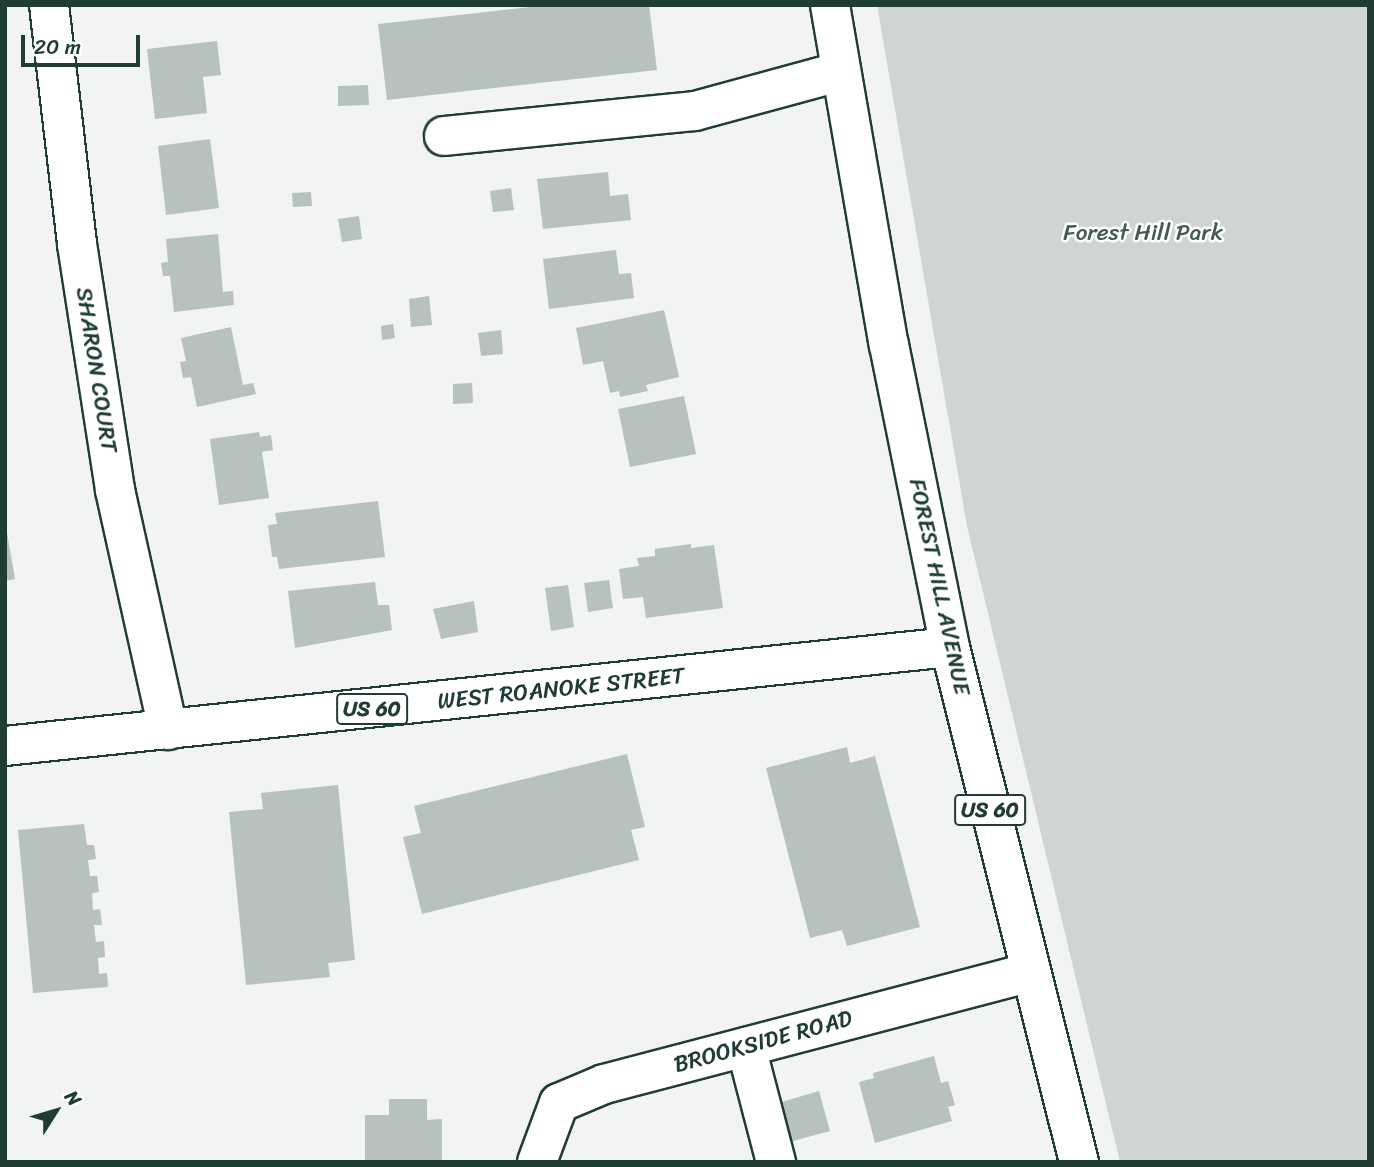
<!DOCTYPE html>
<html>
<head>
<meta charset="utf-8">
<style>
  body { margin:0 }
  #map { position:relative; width:1374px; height:1167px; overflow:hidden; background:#f2f3f3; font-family:Sriracha,sans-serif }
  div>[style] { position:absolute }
  .green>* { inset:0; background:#ced5d3 }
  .building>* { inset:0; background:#b7c1bd }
  .roads { filter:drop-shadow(2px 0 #1f3d34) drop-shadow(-2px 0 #1f3d34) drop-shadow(0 2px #1f3d34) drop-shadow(0 -2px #1f3d34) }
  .minor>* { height:38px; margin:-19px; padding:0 19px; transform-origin:19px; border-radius:19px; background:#fff }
  .major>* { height:38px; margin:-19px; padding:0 19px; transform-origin:19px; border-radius:19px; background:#fff }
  span { translate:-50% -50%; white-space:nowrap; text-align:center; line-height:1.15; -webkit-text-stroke:5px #fff; paint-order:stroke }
  .shield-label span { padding:2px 5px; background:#fff; border:2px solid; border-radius:5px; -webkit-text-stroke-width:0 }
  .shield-label { font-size:21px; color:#1f3d34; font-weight:700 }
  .park-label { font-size:23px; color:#425b54 }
  .street-label { font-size:23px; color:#1f3d34 }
  .frame { position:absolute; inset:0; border:7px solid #1f3d34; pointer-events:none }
  .north { position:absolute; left:21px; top:1076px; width:70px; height:70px; -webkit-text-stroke:5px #fff; paint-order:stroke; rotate:53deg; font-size:19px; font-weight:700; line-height:28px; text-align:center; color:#1f3d34 }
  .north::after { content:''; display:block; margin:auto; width:24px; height:32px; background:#1f3d34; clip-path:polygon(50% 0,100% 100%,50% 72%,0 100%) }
  .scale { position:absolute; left:21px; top:35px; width:119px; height:32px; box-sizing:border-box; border:4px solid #1f3d34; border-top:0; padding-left:9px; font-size:21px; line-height:24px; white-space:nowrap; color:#1f3d34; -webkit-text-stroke:5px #fff; paint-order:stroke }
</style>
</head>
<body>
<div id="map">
  <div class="green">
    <i style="clip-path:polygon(877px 5px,1369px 5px,1369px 1162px,1120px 1162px,967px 526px)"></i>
  </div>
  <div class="building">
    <i style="clip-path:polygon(548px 5px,649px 5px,657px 70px,387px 100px,378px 24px)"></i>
    <i style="clip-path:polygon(217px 41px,221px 75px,203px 77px,207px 113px,155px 119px,147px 49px)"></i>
    <i style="clip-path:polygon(368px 85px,369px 105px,338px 106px,338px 86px)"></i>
    <i style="clip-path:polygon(210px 139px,219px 208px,166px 215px,158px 146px)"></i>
    <i style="clip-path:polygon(608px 172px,610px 196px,628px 194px,631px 220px,543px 229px,537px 179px)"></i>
    <i style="clip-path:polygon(511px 188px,514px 210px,493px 212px,490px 191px)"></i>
    <i style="clip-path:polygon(311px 192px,312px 206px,293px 207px,292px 193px)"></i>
    <i style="clip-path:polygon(359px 216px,362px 239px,342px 242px,338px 219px)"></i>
    <i style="clip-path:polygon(218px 234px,223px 292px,233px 291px,234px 305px,174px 312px,170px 276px,163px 276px,161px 263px,168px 262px,166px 239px)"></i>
    <i style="clip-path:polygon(616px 250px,619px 274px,631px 273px,634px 298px,549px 309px,543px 259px)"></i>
    <i style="clip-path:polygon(429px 296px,432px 325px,411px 327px,409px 299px)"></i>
    <i style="clip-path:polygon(664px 310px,679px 377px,646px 385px,648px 391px,620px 397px,619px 391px,610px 393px,603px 361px,583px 365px,576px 328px)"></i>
    <i style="clip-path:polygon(393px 324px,395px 338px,382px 340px,381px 326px)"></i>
    <i style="clip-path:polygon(231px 327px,243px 385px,253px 383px,256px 394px,197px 407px,191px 377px,183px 378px,180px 362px,186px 361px,181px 338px)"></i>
    <i style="clip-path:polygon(501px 330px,503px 354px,481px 356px,478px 333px)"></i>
    <i style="clip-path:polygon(472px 383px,473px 403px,453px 404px,453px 384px)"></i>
    <i style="clip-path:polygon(684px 396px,696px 454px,630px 467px,618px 409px)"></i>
    <i style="clip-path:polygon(259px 432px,260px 437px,271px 435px,273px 450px,262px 452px,269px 498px,219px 505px,210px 439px)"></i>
    <i style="clip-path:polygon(378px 501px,385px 557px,279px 569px,277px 557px,272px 557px,268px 525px,277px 524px,275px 513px)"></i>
    <i style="clip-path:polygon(5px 521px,15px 579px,5px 581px)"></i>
    <i style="clip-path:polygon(691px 544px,691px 548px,714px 545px,723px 608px,646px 618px,643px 597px,623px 599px,619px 569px,639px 566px,637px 558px,655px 556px,655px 549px)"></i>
    <i style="clip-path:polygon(609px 580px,613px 608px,588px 612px,584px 583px)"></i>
    <i style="clip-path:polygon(375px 582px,378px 605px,389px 605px,392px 630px,295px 648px,288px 591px)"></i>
    <i style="clip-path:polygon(568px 585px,574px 627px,551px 631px,545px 588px)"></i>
    <i style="clip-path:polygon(474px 601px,478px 632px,441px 639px,433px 609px)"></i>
    <i style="clip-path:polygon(847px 747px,850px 763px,875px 756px,920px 927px,847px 946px,842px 930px,810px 938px,766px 768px)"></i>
    <i style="clip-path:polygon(627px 754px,645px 827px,631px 830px,639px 860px,422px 914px,403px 837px,421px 833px,414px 806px)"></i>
    <i style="clip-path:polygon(338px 785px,355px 960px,328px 963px,330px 977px,246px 985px,229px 812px,263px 809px,261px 793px)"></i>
    <i style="clip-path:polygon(84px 824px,87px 845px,94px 845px,96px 859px,88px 860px,90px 876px,97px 876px,99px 892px,92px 893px,93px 910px,100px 909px,101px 916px,102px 925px,94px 925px,96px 942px,104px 941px,105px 957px,98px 958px,99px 974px,107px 973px,108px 987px,33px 993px,18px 830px)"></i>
    <i style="clip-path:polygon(934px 1056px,941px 1083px,948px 1081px,955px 1105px,948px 1107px,952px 1121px,875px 1143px,859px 1082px,874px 1078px,873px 1073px)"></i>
    <i style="clip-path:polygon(819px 1091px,830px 1131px,786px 1143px,775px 1104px)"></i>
    <i style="clip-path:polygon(389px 1099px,427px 1099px,427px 1120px,442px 1119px,442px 1161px,365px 1162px,365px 1115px,389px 1115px)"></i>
  </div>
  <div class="roads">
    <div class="minor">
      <i style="left:49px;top:5px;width:241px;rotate:83.3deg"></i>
      <i style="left:77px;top:244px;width:249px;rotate:81.2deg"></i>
      <i style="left:115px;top:490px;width:246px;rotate:77.5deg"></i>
      <i style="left:444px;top:136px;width:252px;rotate:-5.7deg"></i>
      <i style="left:695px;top:111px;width:149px;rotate:-15.2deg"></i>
      <i style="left:746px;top:1047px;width:119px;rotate:75.4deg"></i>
      <i style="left:537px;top:1162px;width:63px;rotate:-69.6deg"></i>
      <i style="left:559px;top:1103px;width:49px;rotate:-22.9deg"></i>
      <i style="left:604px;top:1084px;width:440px;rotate:-14.7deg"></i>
    </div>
    <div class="major">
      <i style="left:830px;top:5px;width:345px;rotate:80.2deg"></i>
      <i style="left:889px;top:345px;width:308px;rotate:78.6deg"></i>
      <i style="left:950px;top:647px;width:531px;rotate:75.94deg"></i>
      <i style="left:5px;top:746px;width:950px;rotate:-5.98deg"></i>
    </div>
  </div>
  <div class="shield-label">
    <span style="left:372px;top:709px">US 60</span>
    <span style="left:990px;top:810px">US 60</span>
  </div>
  <div class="park-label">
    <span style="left:1143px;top:233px">Forest Hill Park</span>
  </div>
  <div class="street-label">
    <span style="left:96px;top:370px;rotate:81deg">SHARON COURT</span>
    <span style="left:939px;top:587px;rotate:78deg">FOREST HILL AVENUE</span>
    <span style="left:561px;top:689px;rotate:-6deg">WEST ROANOKE STREET</span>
    <span style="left:763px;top:1042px;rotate:-15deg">BROOKSIDE ROAD</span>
  </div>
  <div class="frame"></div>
  <div class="north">N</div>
  <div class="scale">20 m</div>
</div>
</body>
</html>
